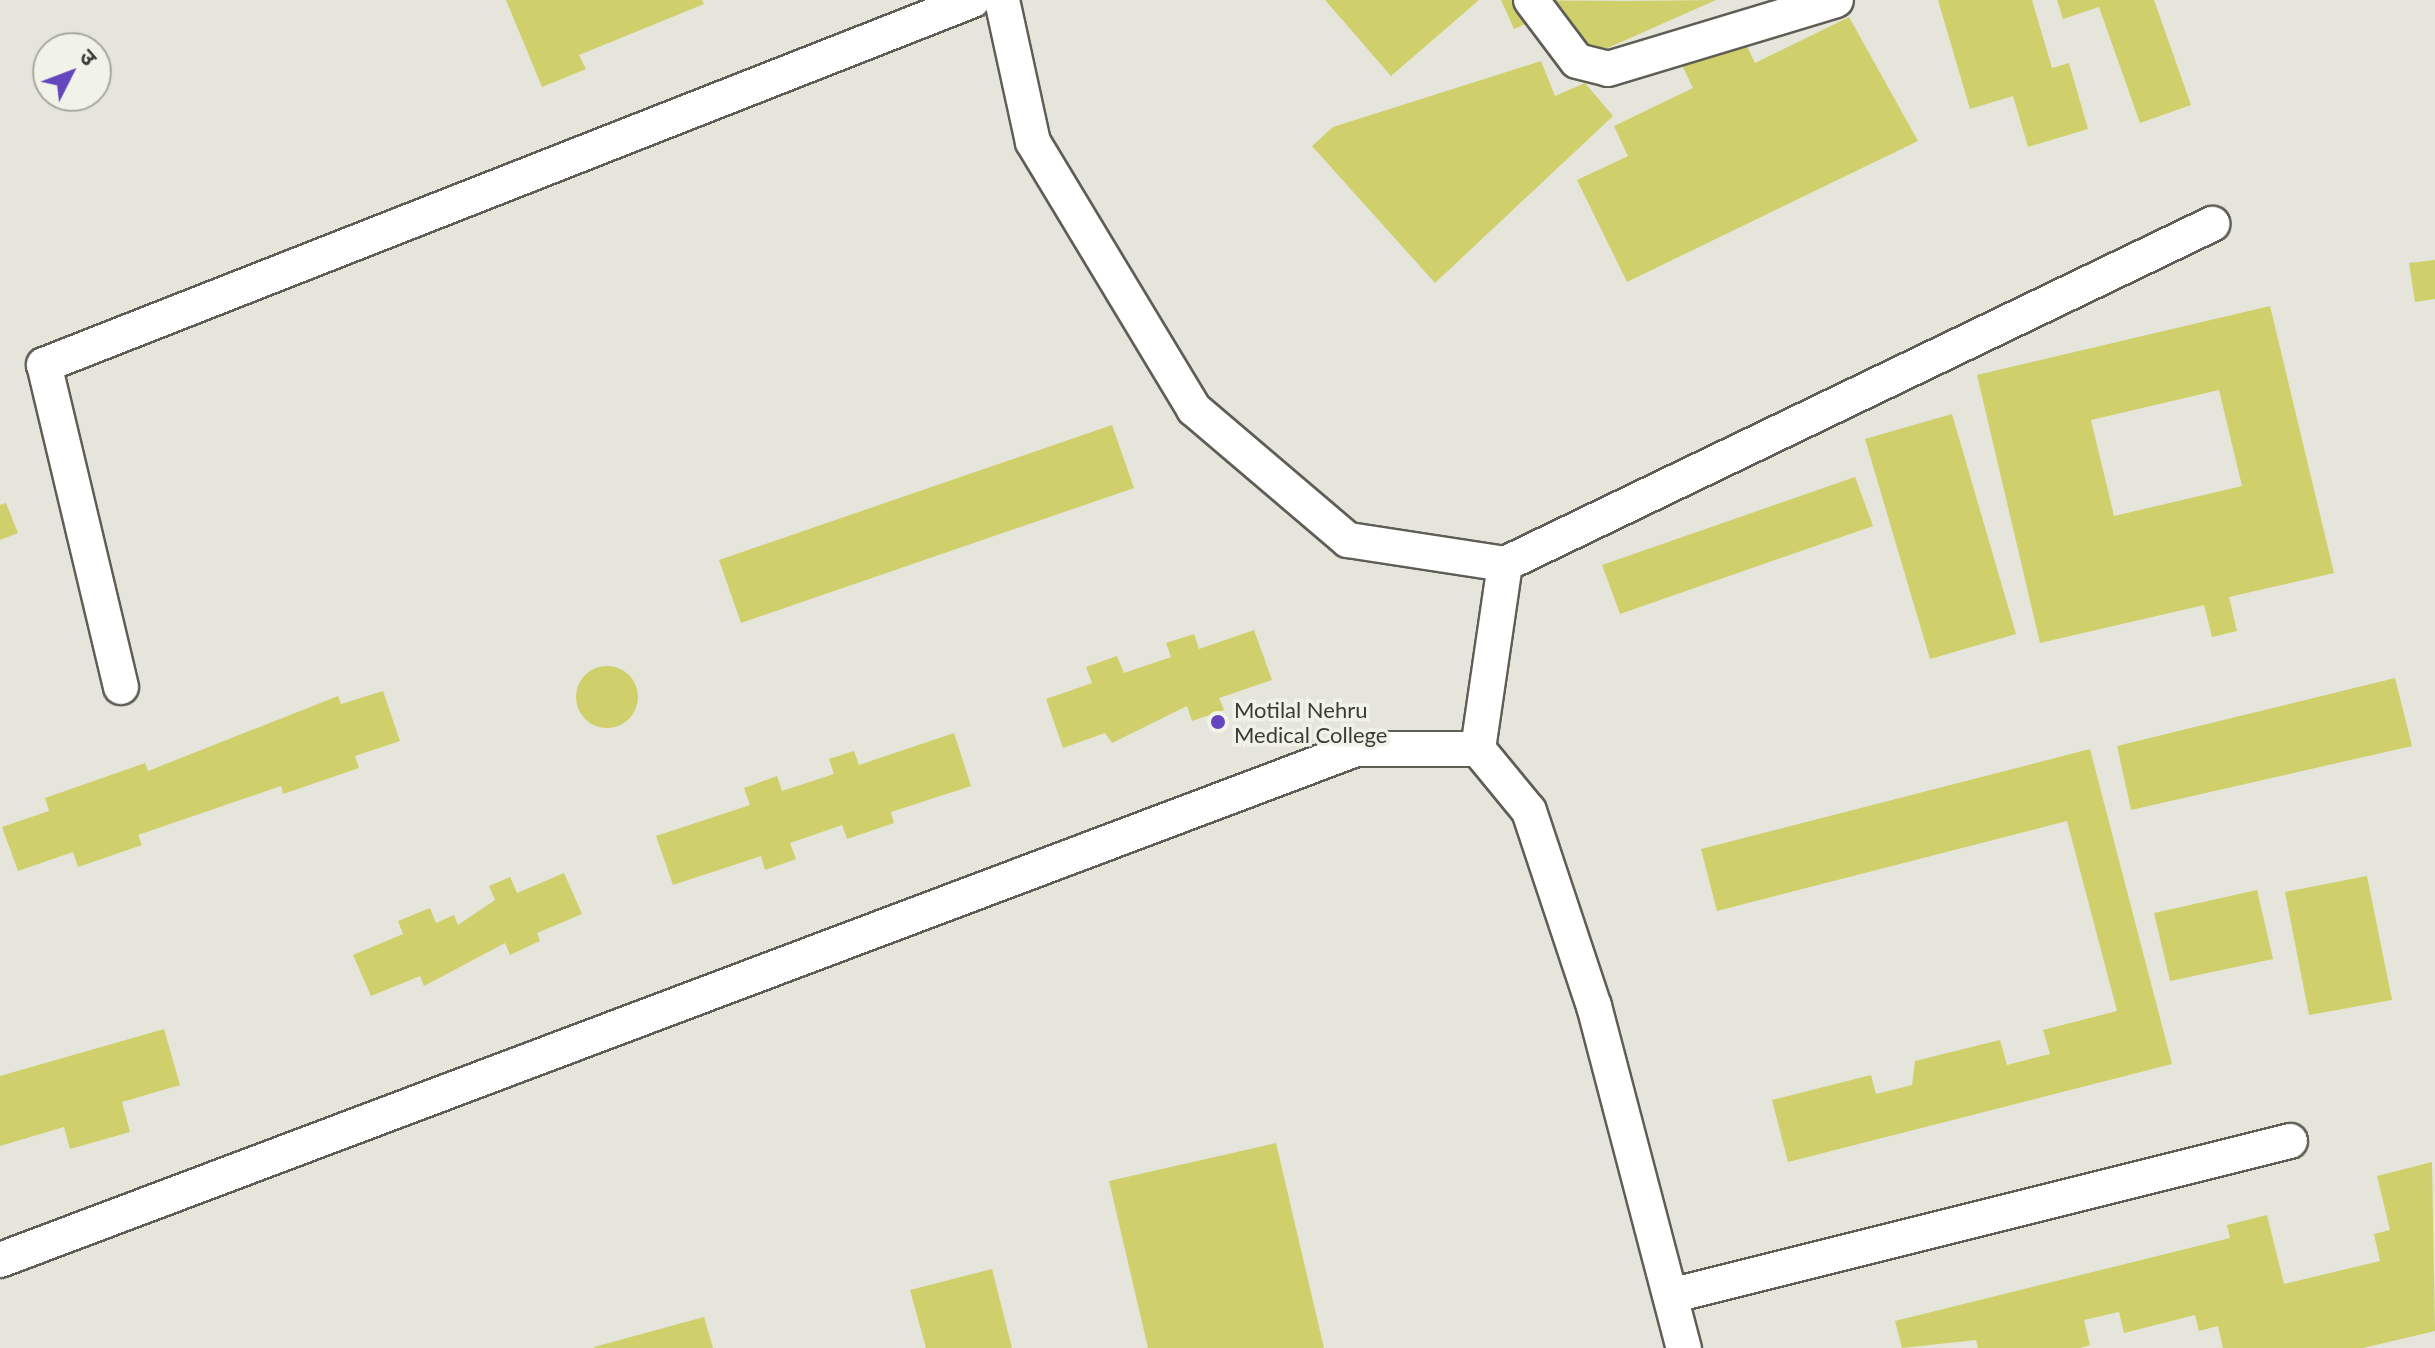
<!DOCTYPE html>
<html>
<head>
<meta charset="utf-8">
<style>
  body { margin:0 }
  #map { position:relative; width:2435px; height:1348px; overflow:hidden; background:#e5e5db; font-family:Lato,"Noto Sans Devanagari",sans-serif }
  div>[style] { position:absolute }
  .building>* { inset:0; background:#cfd06b }
  .round { border-radius:50% }
  .roads { filter:drop-shadow(2px 0 #5e5e55) drop-shadow(-2px 0 #5e5e55) drop-shadow(0 2px #5e5e55) drop-shadow(0 -2px #5e5e55) }
  .street>* { height:34px; margin:-17px; padding:0 17px; transform-origin:17px; border-radius:17px; background:#fff }
  .dots>* { width:22px; height:22px; translate:-50% -50%; box-sizing:border-box; border:4px solid #f2f3e8; border-radius:50% }
  span { translate:-50% -50%; white-space:nowrap; text-align:center; line-height:1.15; -webkit-text-stroke:7px #f2f3e8; paint-order:stroke }
  .poi-label { font-size:22px; color:#3b3b37 }
  .left { translate:0 -50%; text-align:left }
  .north { position:absolute; left:32px; top:32px; width:80px; height:80px; box-sizing:border-box; background:#f2f3e8; border:2px solid #a9a9a1; border-radius:50%; rotate:48deg; font-size:22px; font-weight:700; line-height:32px; text-align:center; color:#3b3b37 }
  .north::after { content:''; display:block; margin:auto; width:28px; height:36px; background:#6345be; clip-path:polygon(50% 0,100% 100%,50% 72%,0 100%) }
</style>
</head>
<body>
<div id="map">
  <div class="building">
    <i style="clip-path:polygon(506px 0,702px 0,704px 4px,579px 55px,586px 69px,542px 87px)"></i>
    <i style="clip-path:polygon(1325px 0,1479px 0,1391px 76px)"></i>
    <i style="clip-path:polygon(1501px 0,1628px 1px,1716px 0,1585px 58px,1562px 8px,1514px 29px)"></i>
    <i style="clip-path:polygon(1938px 0,2032px 0,2052px 68px,2069px 63px,2088px 129px,2028px 147px,2013px 96px,1970px 109px)"></i>
    <i style="clip-path:polygon(2057px 0,2154px 0,2191px 105px,2140px 123px,2099px 7px,2063px 19px)"></i>
    <i style="clip-path:polygon(1849px 17px,1918px 141px,1627px 282px,1577px 180px,1628px 156px,1614px 126px,1693px 88px,1676px 53px,1736px 24px,1755px 63px)"></i>
    <i style="clip-path:polygon(1541px 61px,1555px 96px,1585px 83px,1613px 116px,1435px 283px,1312px 146px,1333px 127px)"></i>
    <i style="clip-path:polygon(2435px 260px,2435px 299px,2415px 302px,2409px 263px)"></i>
    <i style="clip-path:polygon(evenodd,2270px 306px,2334px 573px,2229px 597px,2237px 631px,2212px 637px,2204px 605px,2040px 643px,1977px 375px,2270px 306px,2219px 390px,2242px 486px,2114px 516px,2091px 420px,2219px 390px)"></i>
    <i style="clip-path:polygon(1952px 414px,2016px 634px,1930px 659px,1865px 439px)"></i>
    <i style="clip-path:polygon(1112px 425px,1134px 488px,741px 623px,719px 560px)"></i>
    <i style="clip-path:polygon(1855px 477px,1873px 526px,1620px 614px,1602px 565px)"></i>
    <i style="clip-path:polygon(6px 503px,18px 533px,0 540px,0 505px)"></i>
    <i style="clip-path:polygon(1254px 630px,1272px 680px,1219px 698px,1224px 710px,1192px 721px,1187px 706px,1112px 743px,1105px 733px,1063px 748px,1046px 699px,1092px 683px,1086px 667px,1117px 656px,1124px 673px,1171px 657px,1166px 643px,1194px 634px,1199px 649px)"></i>
    <i class="round" style="left:576px;top:666px;width:62px;height:62px"></i>
    <i style="clip-path:polygon(2395px 678px,2412px 746px,2131px 810px,2117px 746px)"></i>
    <i style="clip-path:polygon(383px 691px,400px 741px,355px 756px,359px 768px,283px 794px,281px 786px,138px 835px,142px 845px,78px 867px,73px 852px,18px 871px,2px 827px,49px 811px,45px 798px,145px 763px,148px 771px,338px 696px,341px 704px)"></i>
    <i style="clip-path:polygon(954px 733px,971px 786px,891px 812px,894px 823px,847px 839px,842px 825px,790px 843px,796px 859px,765px 870px,761px 856px,673px 885px,656px 836px,750px 805px,744px 788px,777px 776px,782px 791px,834px 774px,829px 759px,854px 751px,859px 765px)"></i>
    <i style="clip-path:polygon(2090px 749px,2172px 1064px,1788px 1162px,1772px 1100px,1871px 1075px,1876px 1094px,1912px 1085px,1915px 1061px,2000px 1040px,2007px 1065px,2050px 1054px,2043px 1030px,2117px 1011px,2067px 821px,1717px 911px,1701px 849px)"></i>
    <i style="clip-path:polygon(564px 873px,582px 914px,537px 933px,540px 941px,510px 955px,505px 943px,424px 986px,420px 976px,371px 996px,353px 955px,403px 934px,398px 921px,430px 908px,436px 923px,454px 915px,458px 925px,495px 900px,489px 886px,510px 877px,517px 893px)"></i>
    <i style="clip-path:polygon(2367px 876px,2392px 1000px,2309px 1015px,2285px 892px)"></i>
    <i style="clip-path:polygon(2257px 890px,2273px 959px,2170px 981px,2154px 913px)"></i>
    <i style="clip-path:polygon(164px 1029px,180px 1085px,122px 1102px,130px 1132px,70px 1149px,64px 1127px,0 1146px,0 1076px)"></i>
    <i style="clip-path:polygon(1276px 1143px,1324px 1348px,1148px 1348px,1109px 1181px)"></i>
    <i style="clip-path:polygon(2432px 1162px,2435px 1331px,2363px 1348px,2223px 1348px,2218px 1326px,2199px 1331px,2195px 1315px,2124px 1333px,2119px 1312px,2084px 1320px,2090px 1345px,2080px 1348px,1978px 1348px,1976px 1340px,1902px 1348px,1895px 1321px,2230px 1238px,2227px 1225px,2267px 1215px,2284px 1284px,2380px 1261px,2374px 1234px,2390px 1230px,2377px 1176px)"></i>
    <i style="clip-path:polygon(992px 1269px,1012px 1348px,926px 1348px,910px 1290px)"></i>
    <i style="clip-path:polygon(704px 1317px,713px 1348px,594px 1348px,594px 1347px)"></i>
  </div>
  <div class="roads">
    <div class="street">
      <i style="left:1002px;top:0;width:145px;rotate:77.7deg"></i>
      <i style="left:1033px;top:142px;width:312px;rotate:58.9deg"></i>
      <i style="left:1194px;top:409px;width:202px;rotate:40.4deg"></i>
      <i style="left:1348px;top:540px;width:159px;rotate:8.7deg"></i>
      <i style="left:1531px;top:0;width:76px;rotate:53deg"></i>
      <i style="left:1577px;top:61px;width:32px;rotate:14deg"></i>
      <i style="left:1608px;top:69px;width:238px;rotate:-16.8deg"></i>
      <i style="left:121px;top:687px;width:331px;rotate:-103.4deg"></i>
      <i style="left:44px;top:365px;width:998px;rotate:-21.45deg"></i>
      <i style="left:1478px;top:749px;width:187px;rotate:-81.7deg"></i>
      <i style="left:1505px;top:564px;width:785px;rotate:-25.68deg"></i>
      <i style="left:0;top:1260px;width:1449px;rotate:-20.65deg"></i>
      <i style="left:1356px;top:749px;width:122px"></i>
      <i style="left:1478px;top:749px;width:80px;rotate:50.6deg"></i>
      <i style="left:1529px;top:811px;width:206px;rotate:71.6deg"></i>
      <i style="left:1594px;top:1006px;width:354px;rotate:75.3deg"></i>
      <i style="left:1674px;top:1295px;width:635px;rotate:-14.04deg"></i>
    </div>
  </div>
  <div class="dots">
    <i style="left:1218px;top:722px;background:#6345be"></i>
  </div>
  <div class="poi-label">
    <span class="left" style="left:1234px;top:722px">Motilal Nehru<br>Medical College</span>
  </div>
  <div class="north">उ</div>
</div>
</body>
</html>
